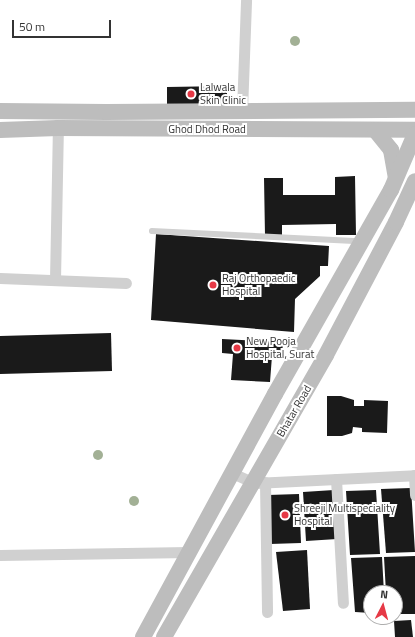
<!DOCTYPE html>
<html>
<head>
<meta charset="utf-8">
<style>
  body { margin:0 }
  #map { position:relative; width:415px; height:637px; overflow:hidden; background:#fff; font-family:"Titillium Web",sans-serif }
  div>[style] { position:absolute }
  .building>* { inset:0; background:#1a1a1a }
  .service>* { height:5.5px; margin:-2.75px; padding:0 2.75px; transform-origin:2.75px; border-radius:2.75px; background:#d0d0d0 }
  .minor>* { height:11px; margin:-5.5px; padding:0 5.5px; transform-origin:5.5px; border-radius:5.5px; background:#d0d0d0 }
  .secondary>* { height:16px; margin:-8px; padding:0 8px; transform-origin:8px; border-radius:8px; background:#bdbdbd }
  .trees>* { width:10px; height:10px; margin:-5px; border-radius:50%; background:#a2b095 }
  .dots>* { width:11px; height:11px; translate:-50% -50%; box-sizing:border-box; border:2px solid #fff; border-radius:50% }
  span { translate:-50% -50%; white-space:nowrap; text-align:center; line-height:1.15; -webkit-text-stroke:4px #fff; paint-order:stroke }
  .poi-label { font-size:11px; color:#333 }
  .left { translate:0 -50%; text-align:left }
  .street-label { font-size:11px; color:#333 }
  .north { position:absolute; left:363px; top:585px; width:40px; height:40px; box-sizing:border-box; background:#fff; border:1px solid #adadad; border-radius:50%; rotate:6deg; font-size:11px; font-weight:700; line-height:16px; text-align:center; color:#333 }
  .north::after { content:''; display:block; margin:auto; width:14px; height:18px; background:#e63946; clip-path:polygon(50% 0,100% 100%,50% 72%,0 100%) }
  .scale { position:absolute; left:12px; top:20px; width:99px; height:18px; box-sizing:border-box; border:2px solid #333; border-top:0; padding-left:5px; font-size:12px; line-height:14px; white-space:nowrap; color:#333; -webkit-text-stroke:3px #fff; paint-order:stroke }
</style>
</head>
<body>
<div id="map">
  <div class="building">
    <i style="clip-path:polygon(227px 86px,227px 106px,167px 107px,167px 87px)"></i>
    <i style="clip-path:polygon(355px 176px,356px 235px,336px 235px,336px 224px,282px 225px,282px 235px,265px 236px,264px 178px,283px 178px,283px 195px,335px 195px,335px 177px)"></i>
    <i style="clip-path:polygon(156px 234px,329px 246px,328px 266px,320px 266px,320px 276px,295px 299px,294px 332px,151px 320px)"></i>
    <i style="clip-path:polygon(111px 333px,112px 371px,0 374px,0 336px)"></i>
    <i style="clip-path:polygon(222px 339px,283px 342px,282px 357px,272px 356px,270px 382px,231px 380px,233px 354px,222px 353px)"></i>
    <i style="clip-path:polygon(327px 396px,341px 396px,354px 400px,354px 406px,364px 406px,364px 400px,388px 401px,387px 433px,362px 432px,362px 428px,353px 427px,352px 433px,342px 436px,327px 436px)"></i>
    <i style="clip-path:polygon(411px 488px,415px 552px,386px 553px,381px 489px)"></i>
    <i style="clip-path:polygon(334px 490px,337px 539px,306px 541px,303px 492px)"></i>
    <i style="clip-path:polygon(376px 490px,380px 554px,350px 555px,346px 491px)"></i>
    <i style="clip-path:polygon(299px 494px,301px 543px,270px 544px,268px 495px)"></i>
    <i style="clip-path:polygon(307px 550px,310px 609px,283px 611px,276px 552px)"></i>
    <i style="clip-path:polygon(415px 556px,415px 614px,395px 614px,395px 593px,386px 593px,384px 557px)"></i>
    <i style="clip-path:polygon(382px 557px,384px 593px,371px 593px,371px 613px,355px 612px,351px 558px)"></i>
    <i style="clip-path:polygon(411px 620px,413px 637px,395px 637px,394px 621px)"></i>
  </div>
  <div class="service">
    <i style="left:152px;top:231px;width:207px;rotate:2.8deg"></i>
  </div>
  <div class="minor">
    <i style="left:242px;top:111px;width:111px;rotate:-87.9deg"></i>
    <i style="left:0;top:278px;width:126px;rotate:2.3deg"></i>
    <i style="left:55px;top:280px;width:152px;rotate:-88.9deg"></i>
    <i style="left:232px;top:473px;width:24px;rotate:24deg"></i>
    <i style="left:254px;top:483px;width:161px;rotate:-2.8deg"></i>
    <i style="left:414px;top:475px;width:20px;rotate:87deg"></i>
    <i style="left:336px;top:479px;width:124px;rotate:86.8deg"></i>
    <i style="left:265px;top:482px;width:130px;rotate:89.1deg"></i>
    <i style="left:0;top:555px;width:189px;rotate:-0.9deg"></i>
  </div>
  <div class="secondary">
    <i style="left:0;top:111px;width:106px;rotate:0.5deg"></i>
    <i style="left:106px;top:112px;width:309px;rotate:-0.4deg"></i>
    <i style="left:0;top:130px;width:58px;rotate:-2deg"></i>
    <i style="left:58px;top:128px;width:357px;rotate:0.3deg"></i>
    <i style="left:375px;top:130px;width:26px;rotate:51deg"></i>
    <i style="left:391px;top:150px;width:28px;rotate:80deg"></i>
    <i style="left:143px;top:637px;width:277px;rotate:-61.5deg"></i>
    <i style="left:275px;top:394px;width:235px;rotate:-60.4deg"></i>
    <i style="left:391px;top:190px;width:61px;rotate:-66.8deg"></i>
    <i style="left:164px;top:637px;width:325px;rotate:-60.1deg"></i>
    <i style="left:326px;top:355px;width:150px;rotate:-62.2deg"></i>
    <i style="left:396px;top:222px;width:45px;rotate:-65.1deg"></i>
  </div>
  <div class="trees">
    <i style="left:295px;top:41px"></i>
    <i style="left:98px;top:455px"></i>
    <i style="left:134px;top:501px"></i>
  </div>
  <div class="dots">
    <i style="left:191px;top:94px;background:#e63946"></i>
    <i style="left:213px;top:285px;background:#e63946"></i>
    <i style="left:237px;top:348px;background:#e63946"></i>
    <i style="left:285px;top:515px;background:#e63946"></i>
  </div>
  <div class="poi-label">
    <span class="left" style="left:200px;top:94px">Lalwala<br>Skin Clinic</span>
    <span class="left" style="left:222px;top:285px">Raj Orthopaedic<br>Hospital</span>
    <span class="left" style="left:246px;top:348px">New Pooja<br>Hospital, Surat</span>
    <span class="left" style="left:294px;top:515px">Shreeji Multispeciality<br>Hospital</span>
  </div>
  <div class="street-label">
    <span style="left:207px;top:129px">Ghod Dhod Road</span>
    <span style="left:294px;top:411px;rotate:-60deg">Bhatar Road</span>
  </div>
  <div class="north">N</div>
  <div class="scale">50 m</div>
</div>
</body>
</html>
